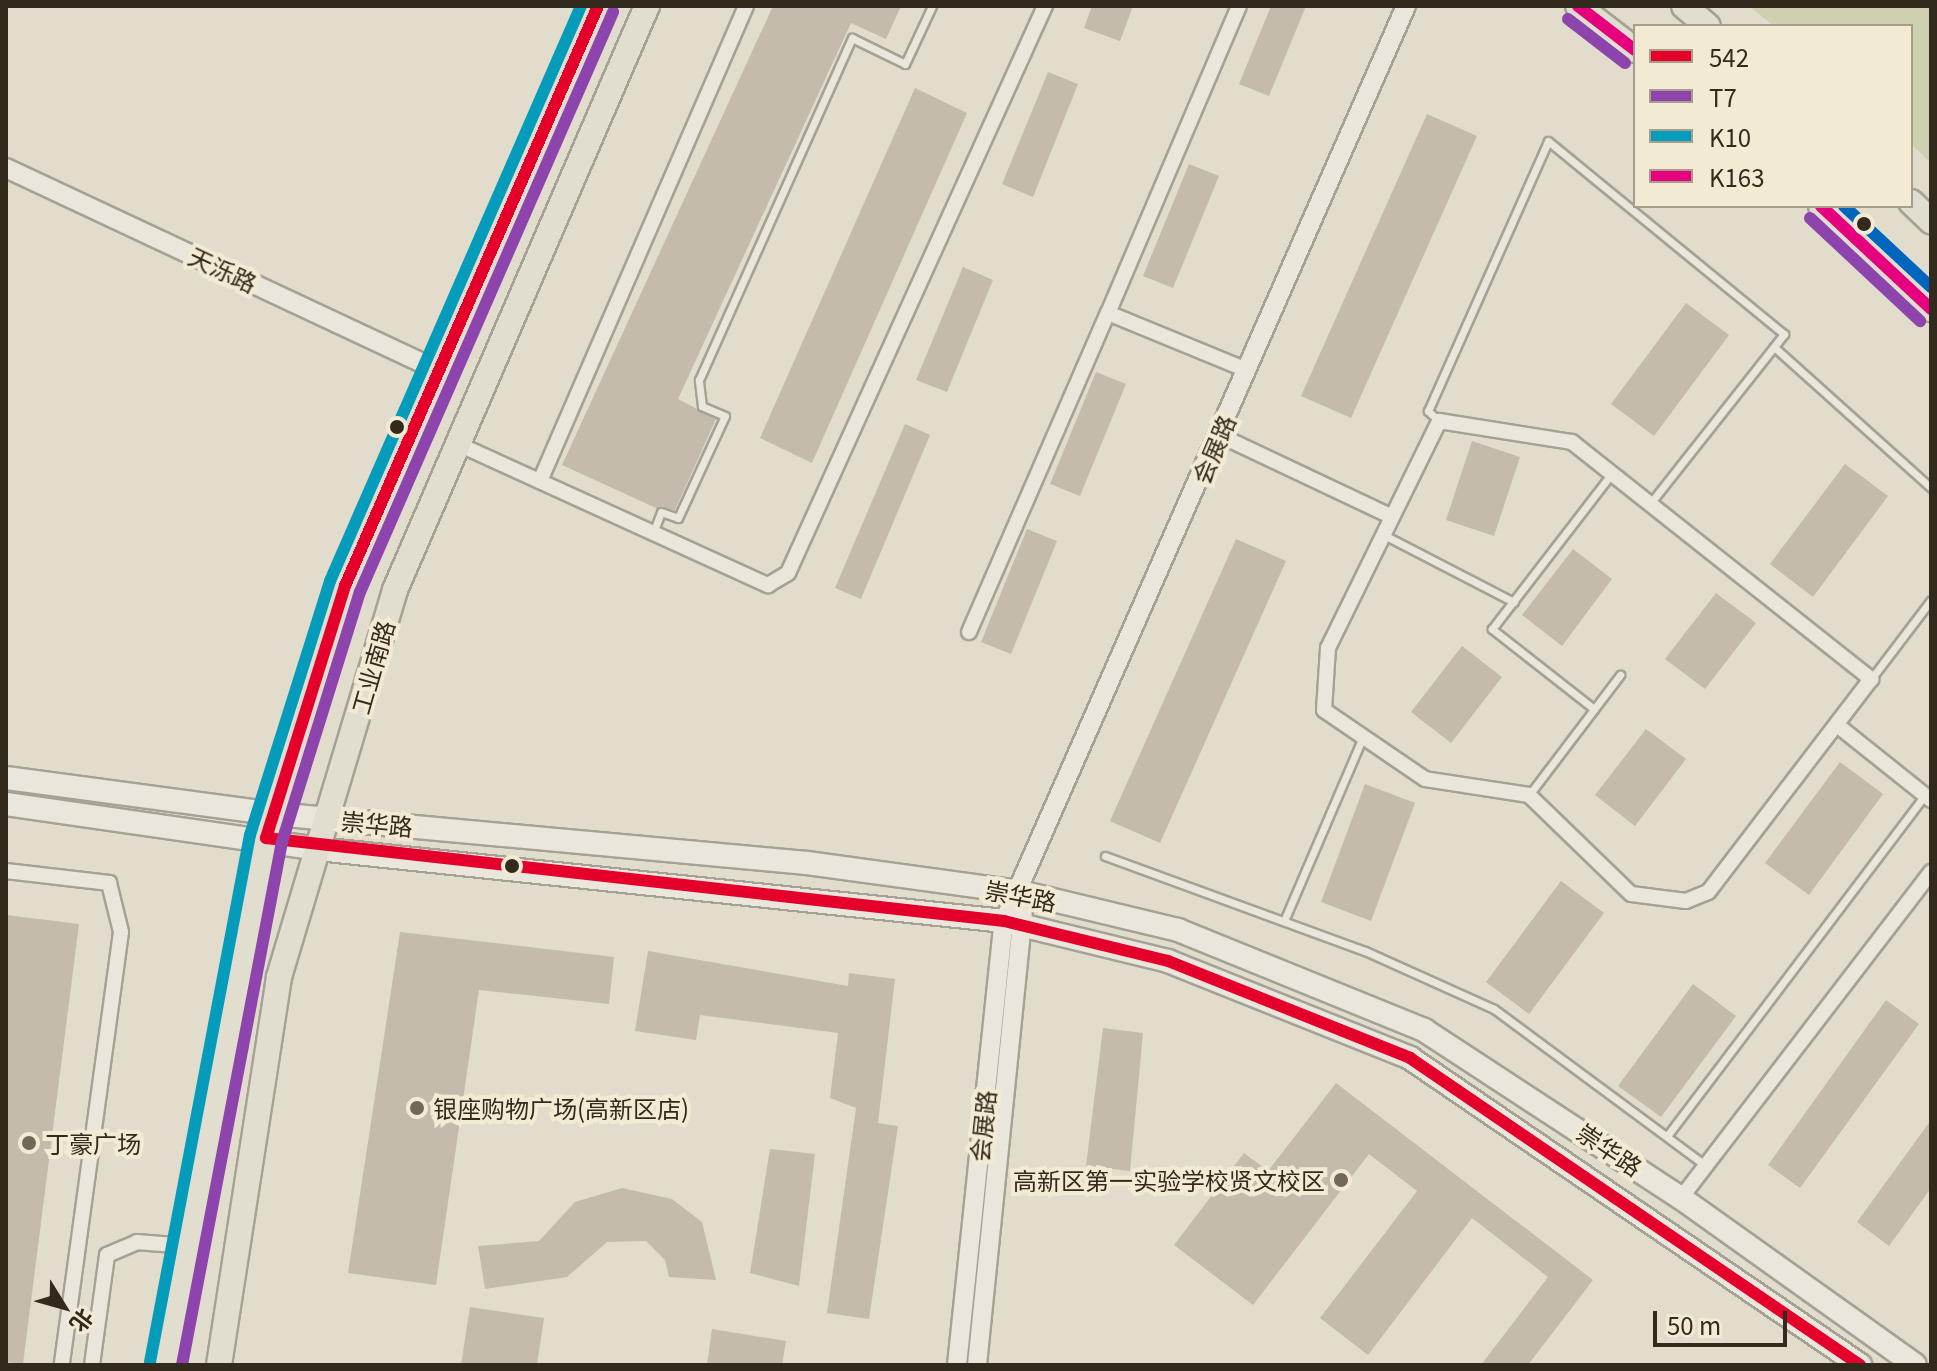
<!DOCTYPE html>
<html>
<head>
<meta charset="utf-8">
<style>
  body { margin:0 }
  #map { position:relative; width:1937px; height:1371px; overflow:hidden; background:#e1dccc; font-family:Georgia,"Noto Sans SC",serif }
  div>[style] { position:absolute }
  .green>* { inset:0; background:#ced0af }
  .building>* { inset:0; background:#c4bbad }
  .roads { filter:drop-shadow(2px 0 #a6a195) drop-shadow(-2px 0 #a6a195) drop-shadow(0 2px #a6a195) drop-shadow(0 -2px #a6a195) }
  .service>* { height:7px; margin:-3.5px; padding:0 3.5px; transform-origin:3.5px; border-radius:3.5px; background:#eae6dc }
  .minor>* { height:14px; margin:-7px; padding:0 7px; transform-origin:7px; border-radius:7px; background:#eae6dc }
  .tertiary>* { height:18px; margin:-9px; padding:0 9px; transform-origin:9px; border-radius:9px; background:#eae6dc }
  .secondary>* { height:22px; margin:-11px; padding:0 11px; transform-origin:11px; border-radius:11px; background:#eae6dc }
  .primary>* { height:24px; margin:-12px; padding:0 12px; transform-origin:12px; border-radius:12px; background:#e1ddcf }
  .bus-1>* { height:12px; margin:-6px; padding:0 6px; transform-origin:6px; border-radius:6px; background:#e4002b }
  .bus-2>* { height:12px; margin:-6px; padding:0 6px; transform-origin:6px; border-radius:6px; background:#8e44ad }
  .bus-3>* { height:12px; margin:-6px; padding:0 6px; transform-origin:6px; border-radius:6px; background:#059cbc }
  .bus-4>* { height:12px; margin:-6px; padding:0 6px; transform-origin:6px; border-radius:6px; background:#e5007d }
  .bus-5>* { height:12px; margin:-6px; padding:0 6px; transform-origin:6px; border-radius:6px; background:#0065bd }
  .dots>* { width:22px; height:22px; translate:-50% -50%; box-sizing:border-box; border:4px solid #f2ead2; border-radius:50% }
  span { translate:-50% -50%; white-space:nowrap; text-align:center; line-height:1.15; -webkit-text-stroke:8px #f2ead2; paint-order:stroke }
  .street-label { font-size:24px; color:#332a1e }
  .poi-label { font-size:24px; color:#332a1e }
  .left { translate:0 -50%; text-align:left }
  .right { translate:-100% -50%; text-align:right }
  .frame { position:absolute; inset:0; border:8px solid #332a1e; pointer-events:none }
  .legend { position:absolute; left:1633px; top:24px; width:280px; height:184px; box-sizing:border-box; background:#f2ead2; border:2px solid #a69d8a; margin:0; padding:10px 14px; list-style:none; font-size:24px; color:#332a1e }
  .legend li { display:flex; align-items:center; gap:16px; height:40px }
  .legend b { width:40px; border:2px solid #a69d8a }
  .north { position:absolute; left:24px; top:1267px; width:80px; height:80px; -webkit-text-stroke:6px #f2ead2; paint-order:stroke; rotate:127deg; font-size:22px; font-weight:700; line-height:32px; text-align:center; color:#332a1e }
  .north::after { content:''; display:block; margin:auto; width:28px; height:36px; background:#332a1e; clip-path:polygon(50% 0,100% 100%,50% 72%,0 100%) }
  .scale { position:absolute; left:1653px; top:1311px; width:134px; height:36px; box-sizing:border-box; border:4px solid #332a1e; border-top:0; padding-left:10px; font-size:24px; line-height:28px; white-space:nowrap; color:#332a1e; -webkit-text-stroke:6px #f2ead2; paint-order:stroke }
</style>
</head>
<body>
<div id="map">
  <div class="green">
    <i style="clip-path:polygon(1749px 6px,1931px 6px,1931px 163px,1911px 144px,1911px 26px,1774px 26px)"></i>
  </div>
  <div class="building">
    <i style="clip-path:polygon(773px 6px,901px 6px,886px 39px,851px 23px,678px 399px,716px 419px,675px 510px,656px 508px,562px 465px)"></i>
    <i style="clip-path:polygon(1092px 6px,1133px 6px,1120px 41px,1084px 28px)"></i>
    <i style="clip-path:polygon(1271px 6px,1306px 6px,1269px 96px,1239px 84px)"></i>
    <i style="clip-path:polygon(1048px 72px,1078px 84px,1033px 197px,1002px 184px)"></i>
    <i style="clip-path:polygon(915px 88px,967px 113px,812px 463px,760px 438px)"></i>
    <i style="clip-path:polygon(1427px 114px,1477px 136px,1351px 418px,1301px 396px)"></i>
    <i style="clip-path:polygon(1189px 164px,1219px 176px,1173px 288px,1143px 276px)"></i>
    <i style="clip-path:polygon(963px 267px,993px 280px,947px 392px,916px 380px)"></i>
    <i style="clip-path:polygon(1686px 303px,1729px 335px,1654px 436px,1611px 404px)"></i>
    <i style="clip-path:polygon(1096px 372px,1126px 384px,1080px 496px,1050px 484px)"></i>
    <i style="clip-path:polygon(905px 424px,930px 435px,861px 599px,835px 588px)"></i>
    <i style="clip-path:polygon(1472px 441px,1520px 457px,1494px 536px,1446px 520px)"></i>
    <i style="clip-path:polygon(1845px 464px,1888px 496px,1813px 597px,1770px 564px)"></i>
    <i style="clip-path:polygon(1027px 529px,1057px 541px,1011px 654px,981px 642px)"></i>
    <i style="clip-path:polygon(1236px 539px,1286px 561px,1160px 843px,1110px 821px)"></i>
    <i style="clip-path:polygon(1573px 549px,1612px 579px,1562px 646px,1522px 615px)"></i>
    <i style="clip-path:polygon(1716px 593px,1756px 623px,1705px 689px,1665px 659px)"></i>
    <i style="clip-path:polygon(1462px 646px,1502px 677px,1451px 743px,1411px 712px)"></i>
    <i style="clip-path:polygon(1646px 729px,1686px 759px,1635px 826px,1595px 795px)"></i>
    <i style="clip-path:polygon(1840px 762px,1883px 794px,1809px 895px,1765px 863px)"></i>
    <i style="clip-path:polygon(1365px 784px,1415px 803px,1371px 921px,1321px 902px)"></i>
    <i style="clip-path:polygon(1561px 881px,1604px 913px,1529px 1014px,1486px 982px)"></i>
    <i style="clip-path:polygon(6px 915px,79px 924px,23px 1364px,6px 1362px)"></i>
    <i style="clip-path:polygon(400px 932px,614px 957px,609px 1004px,479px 990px,436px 1285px,348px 1273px)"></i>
    <i style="clip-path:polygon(648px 951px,848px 986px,849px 973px,895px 979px,878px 1123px,898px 1126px,869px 1319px,827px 1313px,856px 1108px,830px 1098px,838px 1033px,700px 1015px,696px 1040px,635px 1031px)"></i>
    <i style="clip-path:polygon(1693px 984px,1736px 1016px,1661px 1117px,1618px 1086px)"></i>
    <i style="clip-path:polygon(1886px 1000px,1919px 1024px,1800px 1188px,1768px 1165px)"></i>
    <i style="clip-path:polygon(1103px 1028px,1143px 1033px,1130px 1171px,1086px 1166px)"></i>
    <i style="clip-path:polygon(1336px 1083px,1593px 1280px,1528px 1365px,1481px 1365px,1548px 1277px,1472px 1218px,1368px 1355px,1320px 1318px,1417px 1191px,1369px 1154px,1253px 1305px,1174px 1245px,1244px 1153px,1268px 1171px)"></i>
    <i style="clip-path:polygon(1931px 1120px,1931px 1188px,1889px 1246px,1857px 1222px)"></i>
    <i style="clip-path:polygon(770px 1149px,815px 1154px,799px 1286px,750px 1273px)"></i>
    <i style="clip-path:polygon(622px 1188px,672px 1199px,702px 1222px,716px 1280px,669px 1277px,665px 1260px,646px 1241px,607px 1242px,567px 1277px,485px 1289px,478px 1246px,539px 1241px,575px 1202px)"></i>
    <i style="clip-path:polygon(470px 1307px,544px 1318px,537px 1365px,461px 1365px)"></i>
    <i style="clip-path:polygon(712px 1329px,786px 1341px,782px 1365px,707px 1365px)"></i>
  </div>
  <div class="roads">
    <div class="service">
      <i style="left:1774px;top:347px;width:211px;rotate:41.9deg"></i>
      <i style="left:1439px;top:421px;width:15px;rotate:-138deg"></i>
      <i style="left:1428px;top:411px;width:295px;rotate:-66deg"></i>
      <i style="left:1548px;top:141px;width:305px;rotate:39.3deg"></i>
      <i style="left:1784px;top:334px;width:211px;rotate:128.3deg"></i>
      <i style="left:653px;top:533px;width:22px;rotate:-69deg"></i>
      <i style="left:661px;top:512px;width:18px;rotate:19deg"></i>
      <i style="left:678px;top:518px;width:112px;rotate:-65.3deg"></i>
      <i style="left:725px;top:416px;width:25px;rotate:-157deg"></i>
      <i style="left:702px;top:406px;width:26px;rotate:-97deg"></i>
      <i style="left:699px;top:380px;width:375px;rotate:-65.9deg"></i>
      <i style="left:852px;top:38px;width:59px;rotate:26.1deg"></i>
      <i style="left:905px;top:64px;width:64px;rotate:-65deg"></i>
      <i style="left:1384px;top:535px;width:146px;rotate:27.3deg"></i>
      <i style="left:1871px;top:679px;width:99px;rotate:-52.8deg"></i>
      <i style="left:1594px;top:709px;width:130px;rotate:-141.9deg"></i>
      <i style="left:1492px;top:629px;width:197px;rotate:-52.4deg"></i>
      <i style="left:1529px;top:795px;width:151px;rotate:-52.8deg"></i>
      <i style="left:1105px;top:856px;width:277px;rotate:20.1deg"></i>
      <i style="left:1365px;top:951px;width:141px;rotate:24.2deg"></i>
      <i style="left:1494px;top:1009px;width:264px;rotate:36.5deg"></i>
      <i style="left:1284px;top:921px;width:198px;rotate:-66.8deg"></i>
      <i style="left:1667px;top:1136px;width:428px;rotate:-52.9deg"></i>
    </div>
    <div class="minor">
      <i style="left:1239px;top:6px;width:334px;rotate:113.1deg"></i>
      <i style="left:1108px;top:313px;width:150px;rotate:22.3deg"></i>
      <i style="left:1439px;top:421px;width:135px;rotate:9deg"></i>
      <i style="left:1572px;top:442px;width:382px;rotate:38.4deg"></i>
      <i style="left:1871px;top:679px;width:268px;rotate:127.4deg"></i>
      <i style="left:1708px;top:892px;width:24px;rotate:158deg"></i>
      <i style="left:1686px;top:901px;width:55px;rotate:-172.7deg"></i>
      <i style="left:1631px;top:894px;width:142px;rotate:-135.9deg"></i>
      <i style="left:1529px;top:795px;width:105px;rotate:-171.3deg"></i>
      <i style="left:1425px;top:779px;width:122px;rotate:-145.7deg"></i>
      <i style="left:1324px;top:710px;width:62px;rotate:-86.3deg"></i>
      <i style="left:1328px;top:648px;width:253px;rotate:-63.9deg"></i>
      <i style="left:1219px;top:435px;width:189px;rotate:25.3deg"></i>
      <i style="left:458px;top:444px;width:341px;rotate:24.5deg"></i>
      <i style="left:768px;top:585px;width:23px;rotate:-31deg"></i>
      <i style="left:788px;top:573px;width:623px;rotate:-65.62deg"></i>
      <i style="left:540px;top:481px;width:518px;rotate:-66.55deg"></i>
      <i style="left:969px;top:632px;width:348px;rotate:-66.5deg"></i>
      <i style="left:1837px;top:725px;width:120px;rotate:38.6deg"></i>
      <i style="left:6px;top:871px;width:104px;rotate:6.6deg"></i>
      <i style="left:109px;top:883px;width:50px;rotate:76.2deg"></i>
      <i style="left:121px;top:932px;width:437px;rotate:97.8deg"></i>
      <i style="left:1681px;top:1198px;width:411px;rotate:-52.5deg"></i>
      <i style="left:92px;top:1365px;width:111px;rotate:-82.2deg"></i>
      <i style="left:107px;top:1255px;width:33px;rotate:-23deg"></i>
      <i style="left:137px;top:1242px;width:50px;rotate:4.6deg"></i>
    </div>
    <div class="tertiary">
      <i style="left:6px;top:168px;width:479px;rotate:25.1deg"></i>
      <i style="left:957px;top:1365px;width:446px;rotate:-84deg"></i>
      <i style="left:1004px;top:921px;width:999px;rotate:-66.28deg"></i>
      <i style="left:977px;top:1365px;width:453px;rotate:-84.2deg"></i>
    </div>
    <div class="secondary">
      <i style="left:6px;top:778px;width:271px;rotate:7.6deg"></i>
      <i style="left:275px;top:814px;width:534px;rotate:5.26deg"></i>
      <i style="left:807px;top:863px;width:215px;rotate:7.8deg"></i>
      <i style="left:1020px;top:892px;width:163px;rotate:13.5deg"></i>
      <i style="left:1178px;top:930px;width:266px;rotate:22.1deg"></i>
      <i style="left:1424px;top:1030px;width:307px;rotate:33.2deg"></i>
      <i style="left:1681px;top:1198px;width:287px;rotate:35.5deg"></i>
      <i style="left:6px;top:804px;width:315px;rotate:8.2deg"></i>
      <i style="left:318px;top:849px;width:690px;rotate:5.99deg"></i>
      <i style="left:1004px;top:921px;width:169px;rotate:13.7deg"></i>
      <i style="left:1168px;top:961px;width:261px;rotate:21.8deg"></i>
      <i style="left:1410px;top:1058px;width:545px;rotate:34.3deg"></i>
    </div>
    <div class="primary">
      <i style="left:1578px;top:6px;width:72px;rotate:37.7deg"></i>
      <i style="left:1684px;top:6px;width:31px;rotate:40deg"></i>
      <i style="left:1911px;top:202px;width:28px;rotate:44deg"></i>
      <i style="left:1821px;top:206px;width:151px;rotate:43.1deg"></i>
      <i style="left:166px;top:1365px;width:536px;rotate:-79.26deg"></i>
      <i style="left:266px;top:838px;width:264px;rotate:-72.6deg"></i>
      <i style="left:345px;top:586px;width:633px;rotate:-66.43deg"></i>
      <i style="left:219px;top:1365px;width:393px;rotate:-81.2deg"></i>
      <i style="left:279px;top:977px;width:404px;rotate:-73.3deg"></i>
      <i style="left:395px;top:590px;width:636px;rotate:-66.66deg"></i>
    </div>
  </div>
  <div class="bus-1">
    <i style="left:598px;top:6px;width:633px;rotate:113.57deg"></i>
    <i style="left:345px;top:586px;width:264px;rotate:107.4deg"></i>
    <i style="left:266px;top:838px;width:743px;rotate:6.42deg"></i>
    <i style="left:1004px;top:921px;width:169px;rotate:13.7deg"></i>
    <i style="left:1168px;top:961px;width:261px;rotate:21.8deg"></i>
    <i style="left:1410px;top:1058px;width:545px;rotate:34.3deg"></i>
  </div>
  <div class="bus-2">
    <i style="left:1568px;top:19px;width:72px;rotate:37.7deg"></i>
    <i style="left:1810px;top:218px;width:151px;rotate:43.1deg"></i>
    <i style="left:182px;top:1365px;width:532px;rotate:-79.18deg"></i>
    <i style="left:282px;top:842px;width:262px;rotate:-72.7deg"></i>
    <i style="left:360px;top:592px;width:633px;rotate:-66.43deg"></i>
  </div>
  <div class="bus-3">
    <i style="left:150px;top:1362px;width:536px;rotate:-79.26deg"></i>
    <i style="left:250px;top:835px;width:266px;rotate:-72.5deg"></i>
    <i style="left:330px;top:581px;width:627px;rotate:-66.42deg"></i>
  </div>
  <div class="bus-4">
    <i style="left:1578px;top:6px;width:72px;rotate:37.7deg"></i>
    <i style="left:1821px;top:206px;width:151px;rotate:43.1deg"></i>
  </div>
  <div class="bus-5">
    <i style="left:1844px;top:206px;width:119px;rotate:43deg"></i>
  </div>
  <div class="dots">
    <i style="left:1864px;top:224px;background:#332a1e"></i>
    <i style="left:397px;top:427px;background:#332a1e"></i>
    <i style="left:512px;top:866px;background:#332a1e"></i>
    <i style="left:417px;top:1108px;background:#70685b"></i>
    <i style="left:29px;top:1143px;background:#70685b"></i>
    <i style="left:1341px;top:1180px;background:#70685b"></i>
  </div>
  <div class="street-label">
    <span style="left:223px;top:269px;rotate:25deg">天泺路</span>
    <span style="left:1213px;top:449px;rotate:-67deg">会展路</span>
    <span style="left:372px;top:667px;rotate:-74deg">工业南路</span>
    <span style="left:377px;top:823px;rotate:5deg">崇华路</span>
    <span style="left:1021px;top:895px;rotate:11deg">崇华路</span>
    <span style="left:982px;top:1126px;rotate:-84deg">会展路</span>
    <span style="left:1610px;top:1149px;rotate:34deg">崇华路</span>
  </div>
  <div class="poi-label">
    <span class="left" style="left:433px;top:1108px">银座购物广场(高新区店)</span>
    <span class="left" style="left:45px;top:1143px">丁豪广场</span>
    <span class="right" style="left:1325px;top:1180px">高新区第一实验学校贤文校区</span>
  </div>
  <div class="frame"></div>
  <ul class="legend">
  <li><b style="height:10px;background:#e4002b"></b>542</li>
  <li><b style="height:10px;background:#8e44ad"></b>T7</li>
  <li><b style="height:10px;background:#059cbc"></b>K10</li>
  <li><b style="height:10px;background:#e5007d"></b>K163</li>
  </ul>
  <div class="north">北</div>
  <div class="scale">50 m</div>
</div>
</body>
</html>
